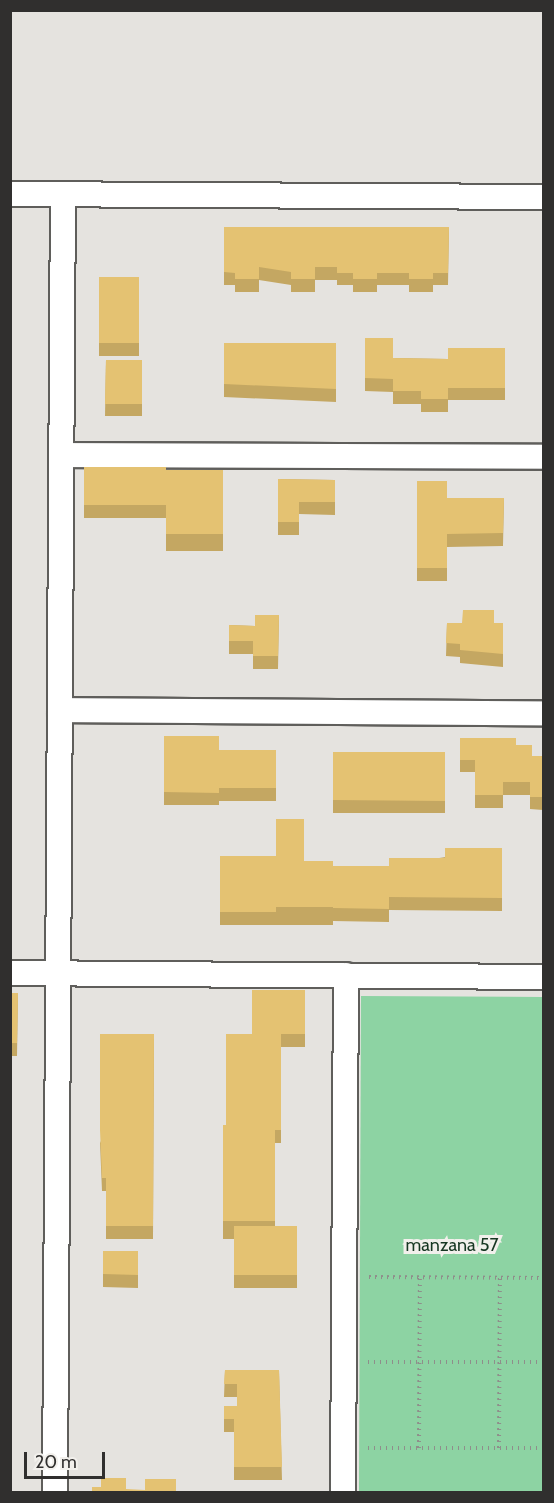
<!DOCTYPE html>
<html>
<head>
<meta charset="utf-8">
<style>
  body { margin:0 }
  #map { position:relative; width:554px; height:1503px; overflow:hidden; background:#e5e3df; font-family:Cabin,sans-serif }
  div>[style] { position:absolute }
  .green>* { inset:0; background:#8dd3a3 }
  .path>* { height:4px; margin-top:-2px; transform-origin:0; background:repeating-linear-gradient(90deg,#8f8e8b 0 1.5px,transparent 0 6px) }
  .roads { filter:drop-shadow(2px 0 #5f5e5b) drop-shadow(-2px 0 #5f5e5b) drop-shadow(0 2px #5f5e5b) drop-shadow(0 -2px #5f5e5b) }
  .minor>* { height:24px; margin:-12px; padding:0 12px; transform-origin:12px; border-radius:12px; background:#fff }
  .wall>* { inset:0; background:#c4a762 }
  .building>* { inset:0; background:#e4c272 }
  span { translate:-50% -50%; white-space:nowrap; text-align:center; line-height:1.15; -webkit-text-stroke:6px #f2f0ec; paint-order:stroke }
  .park-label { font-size:18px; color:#163722 }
  .frame { position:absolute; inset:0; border:12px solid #302f2e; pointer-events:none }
  .scale { position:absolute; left:24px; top:1452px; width:81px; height:27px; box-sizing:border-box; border:3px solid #302f2e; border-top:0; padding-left:8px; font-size:18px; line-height:21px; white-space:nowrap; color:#302f2e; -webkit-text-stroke:4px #f2f0ec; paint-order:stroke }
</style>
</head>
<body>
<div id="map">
  <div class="green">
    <i style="clip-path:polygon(361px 996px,543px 997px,543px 1492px,359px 1492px)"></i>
  </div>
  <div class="path">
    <i style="left:369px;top:1277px;width:175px;rotate:0.3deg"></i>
    <i style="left:368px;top:1362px;width:176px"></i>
    <i style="left:368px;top:1448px;width:176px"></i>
    <i style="left:419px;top:1448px;width:171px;rotate:-89.7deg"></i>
    <i style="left:499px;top:1448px;width:170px;rotate:-89.7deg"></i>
  </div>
  <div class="roads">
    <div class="minor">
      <i style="left:10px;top:194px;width:534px;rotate:0.32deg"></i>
      <i style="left:62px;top:455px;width:482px;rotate:0.2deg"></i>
      <i style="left:60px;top:710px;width:484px;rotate:0.4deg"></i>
      <i style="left:10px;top:973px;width:534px;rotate:0.43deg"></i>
      <i style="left:55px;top:1492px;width:1298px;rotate:-89.65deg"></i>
      <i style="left:343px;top:1492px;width:517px;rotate:-89.67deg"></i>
    </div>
  </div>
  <div class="wall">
    <i style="clip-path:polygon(224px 227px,449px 227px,448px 285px,433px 285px,433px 292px,409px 292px,409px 285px,377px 285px,377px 292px,353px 292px,353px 285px,337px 285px,337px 280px,315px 280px,315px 292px,291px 292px,291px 285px,259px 280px,259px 292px,235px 292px,235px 285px,224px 285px)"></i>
    <i style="clip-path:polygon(99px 277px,139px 277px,139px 356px,99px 356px)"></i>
    <i style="clip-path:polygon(365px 338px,393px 358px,448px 359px,505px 348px,505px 400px,448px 400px,448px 412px,421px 412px,421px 404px,393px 404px,393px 392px,365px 391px)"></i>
    <i style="clip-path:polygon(224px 343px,336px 343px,336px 402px,224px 397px)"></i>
    <i style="clip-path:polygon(106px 360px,142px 360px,142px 416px,105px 416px)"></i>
    <i style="clip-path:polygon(84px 467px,166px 470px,223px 470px,223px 551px,166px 551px,166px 518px,84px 518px)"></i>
    <i style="clip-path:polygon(278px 479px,335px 480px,335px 515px,299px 514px,299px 535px,278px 535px)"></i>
    <i style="clip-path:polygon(417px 481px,447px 498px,504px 498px,503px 546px,447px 547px,447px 581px,417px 581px)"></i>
    <i style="clip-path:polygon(279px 615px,278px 669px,253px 669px,253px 654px,229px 654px,229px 625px,255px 626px)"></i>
    <i style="clip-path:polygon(447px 623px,503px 623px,503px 667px,460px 663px,460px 657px,446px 656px)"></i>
    <i style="clip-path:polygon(164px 736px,219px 750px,276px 750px,276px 801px,219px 801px,219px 805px,164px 805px)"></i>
    <i style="clip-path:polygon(460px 738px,516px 745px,532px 756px,543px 756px,543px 810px,530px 809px,530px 795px,503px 795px,503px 808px,475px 808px,475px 772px,460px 772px)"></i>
    <i style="clip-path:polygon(333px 752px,445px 752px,445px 813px,333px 813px)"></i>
    <i style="clip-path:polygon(502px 848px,502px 911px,389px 910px,389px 922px,333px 921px,333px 925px,220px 925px,220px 856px,304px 861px,333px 866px,389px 866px)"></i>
    <i style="clip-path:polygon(305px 990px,305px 1047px,281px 1047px,281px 1143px,275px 1143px,275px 1226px,297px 1226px,297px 1288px,234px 1288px,234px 1239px,223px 1239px,223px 1125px,226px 1125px,252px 1034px)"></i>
    <i style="clip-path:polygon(10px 993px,18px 993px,17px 1056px,10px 1056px)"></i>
    <i style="clip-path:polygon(154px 1034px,153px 1239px,106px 1239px,106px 1191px,102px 1191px,100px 1143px)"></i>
    <i style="clip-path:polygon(103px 1251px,138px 1251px,138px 1288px,103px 1287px)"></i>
    <i style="clip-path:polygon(225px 1370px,279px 1370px,282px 1480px,234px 1480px,234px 1432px,224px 1432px,224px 1406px,237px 1406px,237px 1397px,224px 1397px)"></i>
  </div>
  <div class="building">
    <i style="clip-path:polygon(224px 227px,449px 227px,448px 273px,433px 273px,433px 279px,409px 279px,409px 273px,377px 273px,377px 279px,353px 279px,353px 273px,337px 273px,337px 267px,315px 267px,315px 279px,291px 279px,291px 272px,259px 267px,259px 279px,235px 279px,235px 273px,224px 272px)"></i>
    <i style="clip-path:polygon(99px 277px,139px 277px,139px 343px,99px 343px)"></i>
    <i style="clip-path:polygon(365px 338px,393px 338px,393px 358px,448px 359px,448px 348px,505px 348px,505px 388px,448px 388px,448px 399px,421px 399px,421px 391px,393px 391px,393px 379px,365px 378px)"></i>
    <i style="clip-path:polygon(224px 343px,336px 343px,336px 389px,224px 384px)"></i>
    <i style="clip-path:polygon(106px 360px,142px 360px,142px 404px,105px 404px)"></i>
    <i style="clip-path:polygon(84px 467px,166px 467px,166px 505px,84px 505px)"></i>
    <i style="clip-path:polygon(166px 470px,223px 470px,223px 534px,166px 534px)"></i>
    <i style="clip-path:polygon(278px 479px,335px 480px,335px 502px,299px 502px,299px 522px,278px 522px)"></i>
    <i style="clip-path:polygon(417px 481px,447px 481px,447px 498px,504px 498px,503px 533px,447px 534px,447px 568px,417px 568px)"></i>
    <i style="clip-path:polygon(463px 610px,494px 610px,494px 623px,503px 623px,503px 654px,460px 650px,460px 644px,446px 643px,447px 623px,462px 623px)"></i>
    <i style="clip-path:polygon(255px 615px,279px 615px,278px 656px,253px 656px,253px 641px,229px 641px,229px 625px,255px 626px)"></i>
    <i style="clip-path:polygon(164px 736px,219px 736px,219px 750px,276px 750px,276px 788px,219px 788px,219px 793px,164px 792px)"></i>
    <i style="clip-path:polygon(460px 738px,516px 738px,516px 745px,532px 745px,532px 756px,543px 756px,543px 797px,530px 797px,530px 782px,503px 782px,503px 795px,475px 795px,475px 760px,460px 760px)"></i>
    <i style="clip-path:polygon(333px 752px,445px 752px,445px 801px,333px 800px)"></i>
    <i style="clip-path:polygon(276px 819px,304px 819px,304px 861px,333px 861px,333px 907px,276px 907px)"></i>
    <i style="clip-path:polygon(445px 848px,502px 848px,502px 898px,389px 897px,389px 909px,333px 908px,333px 866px,389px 866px,389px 858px,445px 858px)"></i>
    <i style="clip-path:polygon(220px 856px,276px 856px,276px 912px,220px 912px)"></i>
    <i style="clip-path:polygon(252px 990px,305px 990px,305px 1034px,281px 1034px,281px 1130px,275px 1130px,275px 1125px,226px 1125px,226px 1034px,252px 1034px)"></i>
    <i style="clip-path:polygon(10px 993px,18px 993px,17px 1043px,10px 1043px)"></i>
    <i style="clip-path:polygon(100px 1034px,154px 1034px,153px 1226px,106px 1226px,106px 1178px,102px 1178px,100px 1130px)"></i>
    <i style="clip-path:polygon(223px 1125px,275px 1125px,275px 1221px,223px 1221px)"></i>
    <i style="clip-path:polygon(234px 1226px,297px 1226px,297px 1275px,234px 1275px)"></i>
    <i style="clip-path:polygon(103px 1251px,138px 1251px,138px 1275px,103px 1274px)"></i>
    <i style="clip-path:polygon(225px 1370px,279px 1370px,282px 1467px,234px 1467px,234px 1419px,224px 1419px,224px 1406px,237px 1406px,237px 1384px,224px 1384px)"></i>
    <i style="clip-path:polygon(101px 1478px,126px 1478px,126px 1489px,145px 1490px,145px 1479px,176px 1479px,176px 1492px,92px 1492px,92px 1487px,101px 1487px)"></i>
  </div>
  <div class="park-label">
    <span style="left:452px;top:1245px">manzana 57</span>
  </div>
  <div class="frame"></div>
  <div class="scale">20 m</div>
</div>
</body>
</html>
